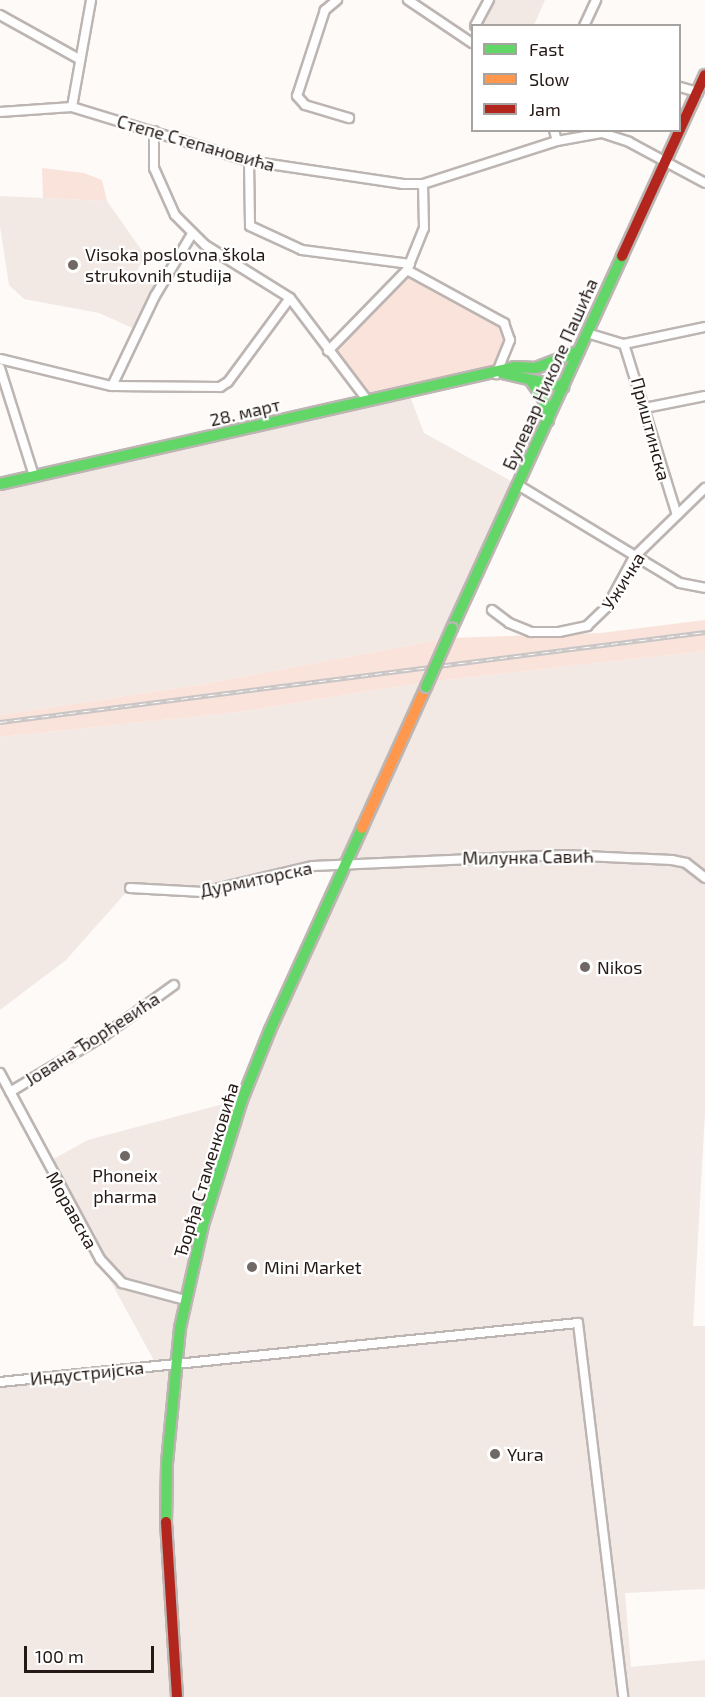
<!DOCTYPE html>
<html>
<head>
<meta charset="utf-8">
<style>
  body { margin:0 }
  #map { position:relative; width:705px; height:1697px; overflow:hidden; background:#fdfaf8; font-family:"Exo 2",sans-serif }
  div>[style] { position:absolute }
  .built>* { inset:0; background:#f2e8e4 }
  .green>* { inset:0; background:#fae3db }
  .roads { filter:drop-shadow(2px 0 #bcb5b2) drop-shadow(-2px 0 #bcb5b2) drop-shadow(0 2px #bcb5b2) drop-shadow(0 -2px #bcb5b2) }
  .street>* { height:8px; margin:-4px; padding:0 4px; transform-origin:4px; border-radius:4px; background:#fffefe }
  .fast>* { height:10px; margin:-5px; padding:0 5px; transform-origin:5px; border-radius:5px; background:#63d668 }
  .slow>* { height:10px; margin:-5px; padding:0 5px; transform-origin:5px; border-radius:5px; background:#ff974d }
  .jam>* { height:10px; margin:-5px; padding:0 5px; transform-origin:5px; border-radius:5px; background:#b3261e }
  .rail>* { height:4.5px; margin-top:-2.25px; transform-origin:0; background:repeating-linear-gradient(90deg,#fff 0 7px,#c7c5c5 0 14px); box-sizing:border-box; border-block:2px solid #c7c5c5 }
  .bridges { filter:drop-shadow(2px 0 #bcb5b2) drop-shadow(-2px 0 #bcb5b2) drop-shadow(0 2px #bcb5b2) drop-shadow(0 -2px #bcb5b2) }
  .fast-bridge>* { height:10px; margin:-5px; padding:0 5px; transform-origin:5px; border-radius:5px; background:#63d668 }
  .dots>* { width:16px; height:16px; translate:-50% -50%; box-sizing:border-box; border:3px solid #fff; border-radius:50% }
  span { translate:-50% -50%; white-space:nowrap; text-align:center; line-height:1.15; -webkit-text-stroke:4.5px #fff; paint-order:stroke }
  .street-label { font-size:18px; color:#241915 }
  .poi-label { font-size:18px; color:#241915 }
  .left { translate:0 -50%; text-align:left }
  .legend { position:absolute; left:471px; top:24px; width:210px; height:108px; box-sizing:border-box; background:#fff; border:2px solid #a7a3a1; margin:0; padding:8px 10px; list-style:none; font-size:18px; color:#241915 }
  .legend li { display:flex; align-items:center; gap:12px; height:30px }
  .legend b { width:30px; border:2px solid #a7a3a1 }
  .scale { position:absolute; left:24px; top:1646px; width:130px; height:27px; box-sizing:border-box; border:3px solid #241915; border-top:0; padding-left:8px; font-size:18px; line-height:21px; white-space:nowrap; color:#241915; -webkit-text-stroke:4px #fff; paint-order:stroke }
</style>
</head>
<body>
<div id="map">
  <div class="built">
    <i style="clip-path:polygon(492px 0,545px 0,534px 25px,476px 26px)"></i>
    <i style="clip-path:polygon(0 196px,107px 201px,145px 255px,135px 275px,159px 288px,137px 330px,99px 313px,24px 299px,9px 285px,0 226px)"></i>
    <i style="clip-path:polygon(408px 391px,424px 433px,518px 485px,448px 638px,198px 685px,0 715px,0 484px)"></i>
    <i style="clip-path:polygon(705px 651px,705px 1112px,693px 1326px,705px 1326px,705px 1589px,625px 1593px,631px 1667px,705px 1660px,705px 1697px,0 1697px,0 1382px,157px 1366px,46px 1163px,88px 1140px,242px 1099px,346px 864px,313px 866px,203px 892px,130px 888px,66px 960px,0 1010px,0 737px,239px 712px,428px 682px)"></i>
  </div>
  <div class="green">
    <i style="clip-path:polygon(42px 168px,84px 173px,102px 180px,107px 201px,43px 198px)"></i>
    <i style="clip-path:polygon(407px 270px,500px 319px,509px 331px,496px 374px,368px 401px,328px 351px)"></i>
    <i style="clip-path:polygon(705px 620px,705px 651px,428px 682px,239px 712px,0 737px,0 715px,198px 685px,448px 638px,601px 633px)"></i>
  </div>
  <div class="roads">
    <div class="street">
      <i style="left:337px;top:0;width:16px;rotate:140deg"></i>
      <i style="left:325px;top:10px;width:90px;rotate:108deg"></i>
      <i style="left:297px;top:96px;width:12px;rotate:48deg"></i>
      <i style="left:305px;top:105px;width:46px;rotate:16.5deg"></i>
      <i style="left:408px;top:0;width:77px;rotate:33.9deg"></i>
      <i style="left:0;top:15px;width:90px;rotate:29.1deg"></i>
      <i style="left:475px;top:26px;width:30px;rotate:-62deg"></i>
      <i style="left:584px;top:26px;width:29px;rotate:-65deg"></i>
      <i style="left:680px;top:87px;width:19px;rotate:16deg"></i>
      <i style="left:72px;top:107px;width:109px;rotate:-79.9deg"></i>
      <i style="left:0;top:112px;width:72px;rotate:-4deg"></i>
      <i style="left:72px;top:107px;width:185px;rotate:17deg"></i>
      <i style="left:249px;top:161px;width:156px;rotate:8.5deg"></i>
      <i style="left:403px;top:184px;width:20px"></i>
      <i style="left:423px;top:184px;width:141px;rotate:-17.8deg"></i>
      <i style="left:557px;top:141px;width:46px;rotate:-10.1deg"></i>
      <i style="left:602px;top:133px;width:28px;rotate:18deg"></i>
      <i style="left:629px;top:142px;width:86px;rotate:28.3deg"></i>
      <i style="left:554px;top:130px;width:11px;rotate:75deg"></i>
      <i style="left:154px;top:131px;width:37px;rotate:90deg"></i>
      <i style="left:154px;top:168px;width:51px;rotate:65.9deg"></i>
      <i style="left:175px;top:215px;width:42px;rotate:45deg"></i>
      <i style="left:205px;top:245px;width:100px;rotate:31.9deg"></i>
      <i style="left:290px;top:298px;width:129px;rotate:52.9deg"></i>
      <i style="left:249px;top:161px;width:65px;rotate:89.1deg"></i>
      <i style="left:250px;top:226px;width:57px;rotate:24.8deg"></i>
      <i style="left:302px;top:250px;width:109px;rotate:7.4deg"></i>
      <i style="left:407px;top:270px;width:111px;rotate:28.7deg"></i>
      <i style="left:504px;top:323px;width:18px;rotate:71deg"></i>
      <i style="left:510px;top:340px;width:37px;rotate:112deg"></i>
      <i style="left:587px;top:333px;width:39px;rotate:17deg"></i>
      <i style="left:624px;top:344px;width:83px;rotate:-11.9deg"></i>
      <i style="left:624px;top:344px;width:179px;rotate:72.8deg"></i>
      <i style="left:328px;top:351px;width:113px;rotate:-45.7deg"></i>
      <i style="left:407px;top:270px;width:45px;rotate:-68deg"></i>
      <i style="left:424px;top:228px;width:44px;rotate:-91.3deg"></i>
      <i style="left:0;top:359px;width:115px;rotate:13.6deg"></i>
      <i style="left:112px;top:386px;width:108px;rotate:0.5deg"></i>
      <i style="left:220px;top:387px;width:9px;rotate:-32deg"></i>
      <i style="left:228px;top:382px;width:104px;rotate:-53.6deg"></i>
      <i style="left:0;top:368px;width:113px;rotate:72.5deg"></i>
      <i style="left:112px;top:386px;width:100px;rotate:-64.5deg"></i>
      <i style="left:155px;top:296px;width:72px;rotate:-59.2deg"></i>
      <i style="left:645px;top:408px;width:61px;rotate:-11.3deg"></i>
      <i style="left:518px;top:485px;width:189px;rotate:31.2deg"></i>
      <i style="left:680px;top:583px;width:25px;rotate:11deg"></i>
      <i style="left:492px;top:610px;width:21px;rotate:37deg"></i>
      <i style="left:509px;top:623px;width:24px;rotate:22deg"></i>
      <i style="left:531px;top:632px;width:28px"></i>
      <i style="left:559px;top:632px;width:29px;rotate:-12deg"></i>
      <i style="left:587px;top:626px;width:28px;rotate:-44deg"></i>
      <i style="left:607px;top:607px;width:57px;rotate:-61.6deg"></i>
      <i style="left:634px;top:557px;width:99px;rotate:-44.2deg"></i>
      <i style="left:130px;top:888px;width:73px;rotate:3.1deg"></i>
      <i style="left:203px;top:892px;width:113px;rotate:-13.3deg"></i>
      <i style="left:313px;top:866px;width:251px;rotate:-2.5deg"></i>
      <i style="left:564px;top:855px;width:108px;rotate:2.7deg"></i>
      <i style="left:672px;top:860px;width:14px;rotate:12deg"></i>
      <i style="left:686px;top:863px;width:24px;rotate:38deg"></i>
      <i style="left:0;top:1073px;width:211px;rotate:61.7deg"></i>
      <i style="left:100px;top:1259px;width:33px;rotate:47deg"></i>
      <i style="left:122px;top:1283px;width:65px;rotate:15.1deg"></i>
      <i style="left:10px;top:1092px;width:111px;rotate:-31deg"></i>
      <i style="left:105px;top:1035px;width:85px;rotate:-35.9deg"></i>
      <i style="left:0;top:1382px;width:581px;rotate:-5.83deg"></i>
      <i style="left:578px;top:1323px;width:377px;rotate:83.1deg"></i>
    </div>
    <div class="fast">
      <i style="left:502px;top:373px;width:63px;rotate:12.9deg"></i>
      <i style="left:531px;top:381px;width:21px;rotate:55deg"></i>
      <i style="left:543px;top:398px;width:23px;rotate:77deg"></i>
      <i style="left:0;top:484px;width:528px;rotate:-12.8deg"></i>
      <i style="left:515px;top:367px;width:21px;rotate:3deg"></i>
      <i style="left:536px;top:368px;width:46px;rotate:-21.6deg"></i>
      <i style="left:452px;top:628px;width:409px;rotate:-65.4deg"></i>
      <i style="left:166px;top:1522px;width:59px;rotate:-89deg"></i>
      <i style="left:167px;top:1463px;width:136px;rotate:-84.5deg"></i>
      <i style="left:180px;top:1328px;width:106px;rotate:-77.4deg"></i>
      <i style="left:203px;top:1225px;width:131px;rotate:-72.7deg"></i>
      <i style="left:242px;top:1100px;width:75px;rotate:-68.2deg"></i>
      <i style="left:270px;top:1030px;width:222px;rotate:-65.5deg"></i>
    </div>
    <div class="slow">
      <i style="left:362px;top:828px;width:155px;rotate:-65.6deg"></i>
    </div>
    <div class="jam">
      <i style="left:622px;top:256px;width:199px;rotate:-65.4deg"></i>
      <i style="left:166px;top:1522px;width:175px;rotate:86.4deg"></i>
    </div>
  </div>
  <div class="rail">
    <i style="left:0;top:722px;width:711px;rotate:-7.28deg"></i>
  </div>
  <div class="bridges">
    <div class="fast-bridge">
      <i style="left:426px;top:687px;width:64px;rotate:-66.2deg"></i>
    </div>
  </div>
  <div class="dots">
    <i style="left:73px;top:265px;background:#706864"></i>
    <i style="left:585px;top:967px;background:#706864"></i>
    <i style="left:125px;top:1156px;background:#706864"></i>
    <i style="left:252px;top:1267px;background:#706864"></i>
    <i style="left:495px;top:1454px;background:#706864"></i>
  </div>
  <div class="street-label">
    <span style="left:196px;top:143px;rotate:16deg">Степе Степановића</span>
    <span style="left:550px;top:374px;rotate:-66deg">Булевар Николе Пашића</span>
    <span style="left:245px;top:412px;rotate:-13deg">28. март</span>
    <span style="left:651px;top:429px;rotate:75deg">Приштинска</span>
    <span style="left:623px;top:581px;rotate:-58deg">Ужичка</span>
    <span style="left:528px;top:857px;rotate:-1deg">Милунка Савић</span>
    <span style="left:256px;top:879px;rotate:-12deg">Дурмиторска</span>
    <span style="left:92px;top:1039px;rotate:-33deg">Јована Ђорђевића</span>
    <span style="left:206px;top:1170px;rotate:-73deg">Ђорђа Стаменковића</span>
    <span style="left:72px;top:1210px;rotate:61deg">Моравска</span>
    <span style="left:87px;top:1373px;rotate:-6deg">Индустријска</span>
  </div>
  <div class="poi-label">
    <span class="left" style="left:85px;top:265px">Visoka poslovna škola<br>strukovnih studija</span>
    <span class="left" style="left:597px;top:967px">Nikos</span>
    <span style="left:125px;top:1186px">Phoneix<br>pharma</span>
    <span class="left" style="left:264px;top:1267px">Mini Market</span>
    <span class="left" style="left:507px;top:1454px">Yura</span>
  </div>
  <ul class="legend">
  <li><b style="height:8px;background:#63d668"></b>Fast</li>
  <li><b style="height:8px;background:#ff974d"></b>Slow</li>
  <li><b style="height:8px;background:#b3261e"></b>Jam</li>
  </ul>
  <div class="scale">100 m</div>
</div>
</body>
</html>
